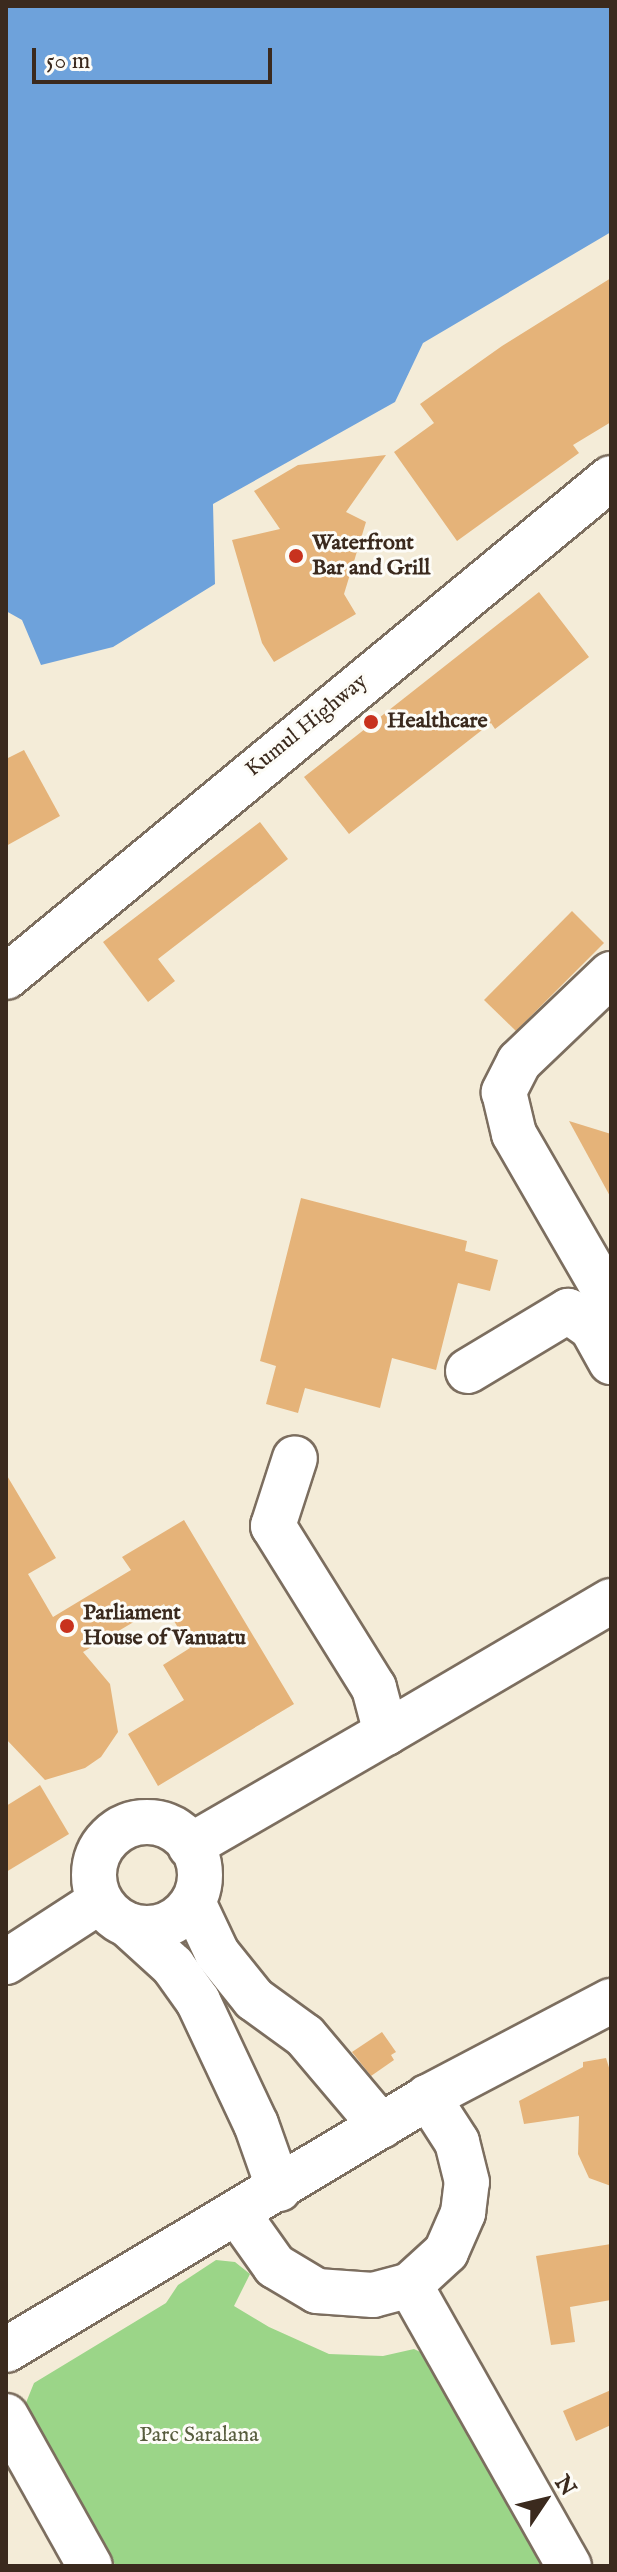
<!DOCTYPE html>
<html>
<head>
<meta charset="utf-8">
<style>
  body { margin:0 }
  #map { position:relative; width:617px; height:2572px; overflow:hidden; background:#f4ecd8; font-family:"IM FELL English",serif }
  div>[style] { position:absolute }
  .green>* { inset:0; background:#9bd588 }
  .water>* { inset:0; background:#6ea2db }
  .building>* { inset:0; background:#e5b379 }
  .roads { filter:drop-shadow(2px 0 #7c6e5f) drop-shadow(-2px 0 #7c6e5f) drop-shadow(0 2px #7c6e5f) drop-shadow(0 -2px #7c6e5f) }
  .minor>* { height:44px; margin:-22px; padding:0 22px; transform-origin:22px; border-radius:22px; background:#fff }
  .minor>.ring { margin:-22px; padding:0; box-sizing:content-box; background:none; border:44px solid #fff; border-radius:50% }
  .dots>* { width:22px; height:22px; translate:-50% -50%; box-sizing:border-box; border:4px solid #fdfcf7; border-radius:50% }
  span { translate:-50% -50%; white-space:nowrap; text-align:center; line-height:1.15; -webkit-text-stroke:6px #fdfcf7; paint-order:stroke }
  .poi-label { font-size:22px; color:#3b2a1e; font-weight:700 }
  .left { translate:0 -50%; text-align:left }
  .street-label { font-size:22px; color:#3b2a1e }
  .park-label { font-size:22px; color:#585d3e }
  .frame { position:absolute; inset:0; border:8px solid #3b2a1e; pointer-events:none }
  .north { position:absolute; left:505px; top:2460px; width:80px; height:80px; -webkit-text-stroke:6px #fdfcf7; paint-order:stroke; rotate:55deg; font-size:22px; font-weight:700; line-height:32px; text-align:center; color:#3b2a1e }
  .north::after { content:''; display:block; margin:auto; width:28px; height:36px; background:#3b2a1e; clip-path:polygon(50% 0,100% 100%,50% 72%,0 100%) }
  .scale { position:absolute; left:32px; top:48px; width:240px; height:36px; box-sizing:border-box; border:4px solid #3b2a1e; border-top:0; padding-left:10px; font-size:24px; line-height:28px; white-space:nowrap; color:#3b2a1e; -webkit-text-stroke:6px #fdfcf7; paint-order:stroke }
</style>
</head>
<body>
<div id="map">
  <div class="green">
    <i style="clip-path:polygon(216px 2260px,235px 2262px,250px 2274px,234px 2306px,269px 2327px,329px 2354px,383px 2356px,414px 2349px,433px 2358px,555px 2566px,116px 2566px,23px 2410px,34px 2383px,166px 2303px,178px 2285px)"></i>
  </div>
  <div class="water">
    <i style="clip-path:polygon(6px 6px,611px 6px,611px 232px,423px 343px,395px 402px,213px 504px,215px 584px,113px 647px,41px 665px,22px 620px,6px 611px)"></i>
  </div>
  <div class="building">
    <i style="clip-path:polygon(611px 278px,611px 422px,573px 445px,579px 453px,457px 541px,394px 452px,434px 423px,420px 404px,502px 346px)"></i>
    <i style="clip-path:polygon(386px 455px,346px 512px,366px 522px,344px 594px,356px 614px,274px 662px,262px 643px,232px 540px,280px 529px,254px 491px,298px 465px)"></i>
    <i style="clip-path:polygon(539px 592px,589px 657px,495px 729px,491px 723px,349px 834px,304px 777px)"></i>
    <i style="clip-path:polygon(24px 750px,60px 816px,6px 846px,6px 759px)"></i>
    <i style="clip-path:polygon(260px 822px,288px 859px,158px 959px,175px 981px,148px 1002px,103px 942px)"></i>
    <i style="clip-path:polygon(572px 911px,604px 943px,516px 1031px,484px 1000px)"></i>
    <i style="clip-path:polygon(569px 1121px,611px 1134px,611px 1198px)"></i>
    <i style="clip-path:polygon(301px 1198px,467px 1241px,465px 1251px,498px 1260px,490px 1291px,458px 1283px,436px 1370px,392px 1358px,380px 1408px,305px 1388px,298px 1413px,266px 1404px,276px 1366px,260px 1361px)"></i>
    <i style="clip-path:polygon(6px 1474px,56px 1558px,28px 1574px,53px 1617px,131px 1570px,122px 1557px,184px 1520px,294px 1704px,158px 1786px,128px 1734px,184px 1700px,163px 1665px,190px 1648px,164px 1604px,83px 1652px,110px 1684px,118px 1732px,101px 1757px,85px 1768px,45px 1780px,6px 1739px)"></i>
    <i style="clip-path:polygon(40px 1785px,69px 1834px,6px 1872px,6px 1806px)"></i>
    <i style="clip-path:polygon(382px 2032px,396px 2052px,391px 2055px,394px 2060px,371px 2076px,352px 2052px)"></i>
    <i style="clip-path:polygon(606px 2058px,611px 2074px,611px 2186px,589px 2178px,578px 2154px,579px 2116px,524px 2124px,519px 2101px,583px 2067px,583px 2062px)"></i>
    <i style="clip-path:polygon(611px 2244px,611px 2300px,570px 2307px,575px 2342px,551px 2345px,536px 2256px)"></i>
    <i style="clip-path:polygon(611px 2390px,611px 2425px,576px 2441px,563px 2411px)"></i>
  </div>
  <div class="roads">
    <div class="minor">
      <i style="left:611px;top:974px;width:127px;rotate:136.3deg"></i>
      <i style="left:519px;top:1062px;width:34px;rotate:117deg"></i>
      <i style="left:504px;top:1092px;width:43px;rotate:76.6deg"></i>
      <i style="left:514px;top:1134px;width:194px;rotate:60deg"></i>
      <i style="left:6px;top:977px;width:784px;rotate:-39.52deg"></i>
      <i style="left:468px;top:1371px;width:117px;rotate:-31deg"></i>
      <i style="left:568px;top:1311px;width:29px;rotate:35deg"></i>
      <i style="left:592px;top:1328px;width:39px;rotate:61deg"></i>
      <i style="left:386px;top:1733px;width:261px;rotate:-30.4deg"></i>
      <i class="ring" style="left:94px;top:1822px;width:62px;height:62px"></i>
      <i style="left:190px;top:1846px;width:226px;rotate:-30deg"></i>
      <i style="left:386px;top:1733px;width:47px;rotate:-104.9deg"></i>
      <i style="left:374px;top:1688px;width:191px;rotate:-121.9deg"></i>
      <i style="left:273px;top:1526px;width:71px;rotate:-72.1deg"></i>
      <i style="left:193px;top:1902px;width:56px;rotate:64.8deg"></i>
      <i style="left:217px;top:1953px;width:59px;rotate:51.2deg"></i>
      <i style="left:254px;top:1999px;width:63px;rotate:36deg"></i>
      <i style="left:305px;top:2036px;width:118px;rotate:49.8deg"></i>
      <i style="left:128px;top:1925px;width:61px;rotate:42.3deg"></i>
      <i style="left:173px;top:1966px;width:43px;rotate:54.5deg"></i>
      <i style="left:198px;top:2001px;width:136px;rotate:64.8deg"></i>
      <i style="left:256px;top:2124px;width:69px;rotate:70.5deg"></i>
      <i style="left:6px;top:1962px;width:112px;rotate:-33deg"></i>
      <i style="left:238px;top:2214px;width:64px;rotate:54.6deg"></i>
      <i style="left:275px;top:2266px;width:49px;rotate:30.8deg"></i>
      <i style="left:317px;top:2291px;width:56px;rotate:4.1deg"></i>
      <i style="left:373px;top:2295px;width:38px;rotate:-15deg"></i>
      <i style="left:410px;top:2285px;width:49px;rotate:-42.5deg"></i>
      <i style="left:446px;top:2252px;width:43px;rotate:-66.4deg"></i>
      <i style="left:463px;top:2213px;width:31px;rotate:-83deg"></i>
      <i style="left:467px;top:2182px;width:41px;rotate:-104deg"></i>
      <i style="left:457px;top:2142px;width:54px;rotate:-122.8deg"></i>
      <i style="left:410px;top:2285px;width:323px;rotate:60.5deg"></i>
      <i style="left:6px;top:2350px;width:492px;rotate:-30.9deg"></i>
      <i style="left:428px;top:2097px;width:207px;rotate:-27.7deg"></i>
      <i style="left:6px;top:2416px;width:172px;rotate:60.8deg"></i>
    </div>
  </div>
  <div class="dots">
    <i style="left:296px;top:556px;background:#c8321e"></i>
    <i style="left:371px;top:722px;background:#c8321e"></i>
    <i style="left:67px;top:1626px;background:#c8321e"></i>
  </div>
  <div class="poi-label">
    <span class="left" style="left:312px;top:556px">Waterfront<br>Bar and Grill</span>
    <span class="left" style="left:387px;top:722px">Healthcare</span>
    <span class="left" style="left:83px;top:1626px">Parliament<br>House of Vanuatu</span>
  </div>
  <div class="street-label">
    <span style="left:307px;top:726px;rotate:-39deg">Kumul Highway</span>
  </div>
  <div class="park-label">
    <span style="left:199px;top:2436px">Parc Saralana</span>
  </div>
  <div class="frame"></div>
  <div class="north">N</div>
  <div class="scale">50 m</div>
</div>
</body>
</html>
